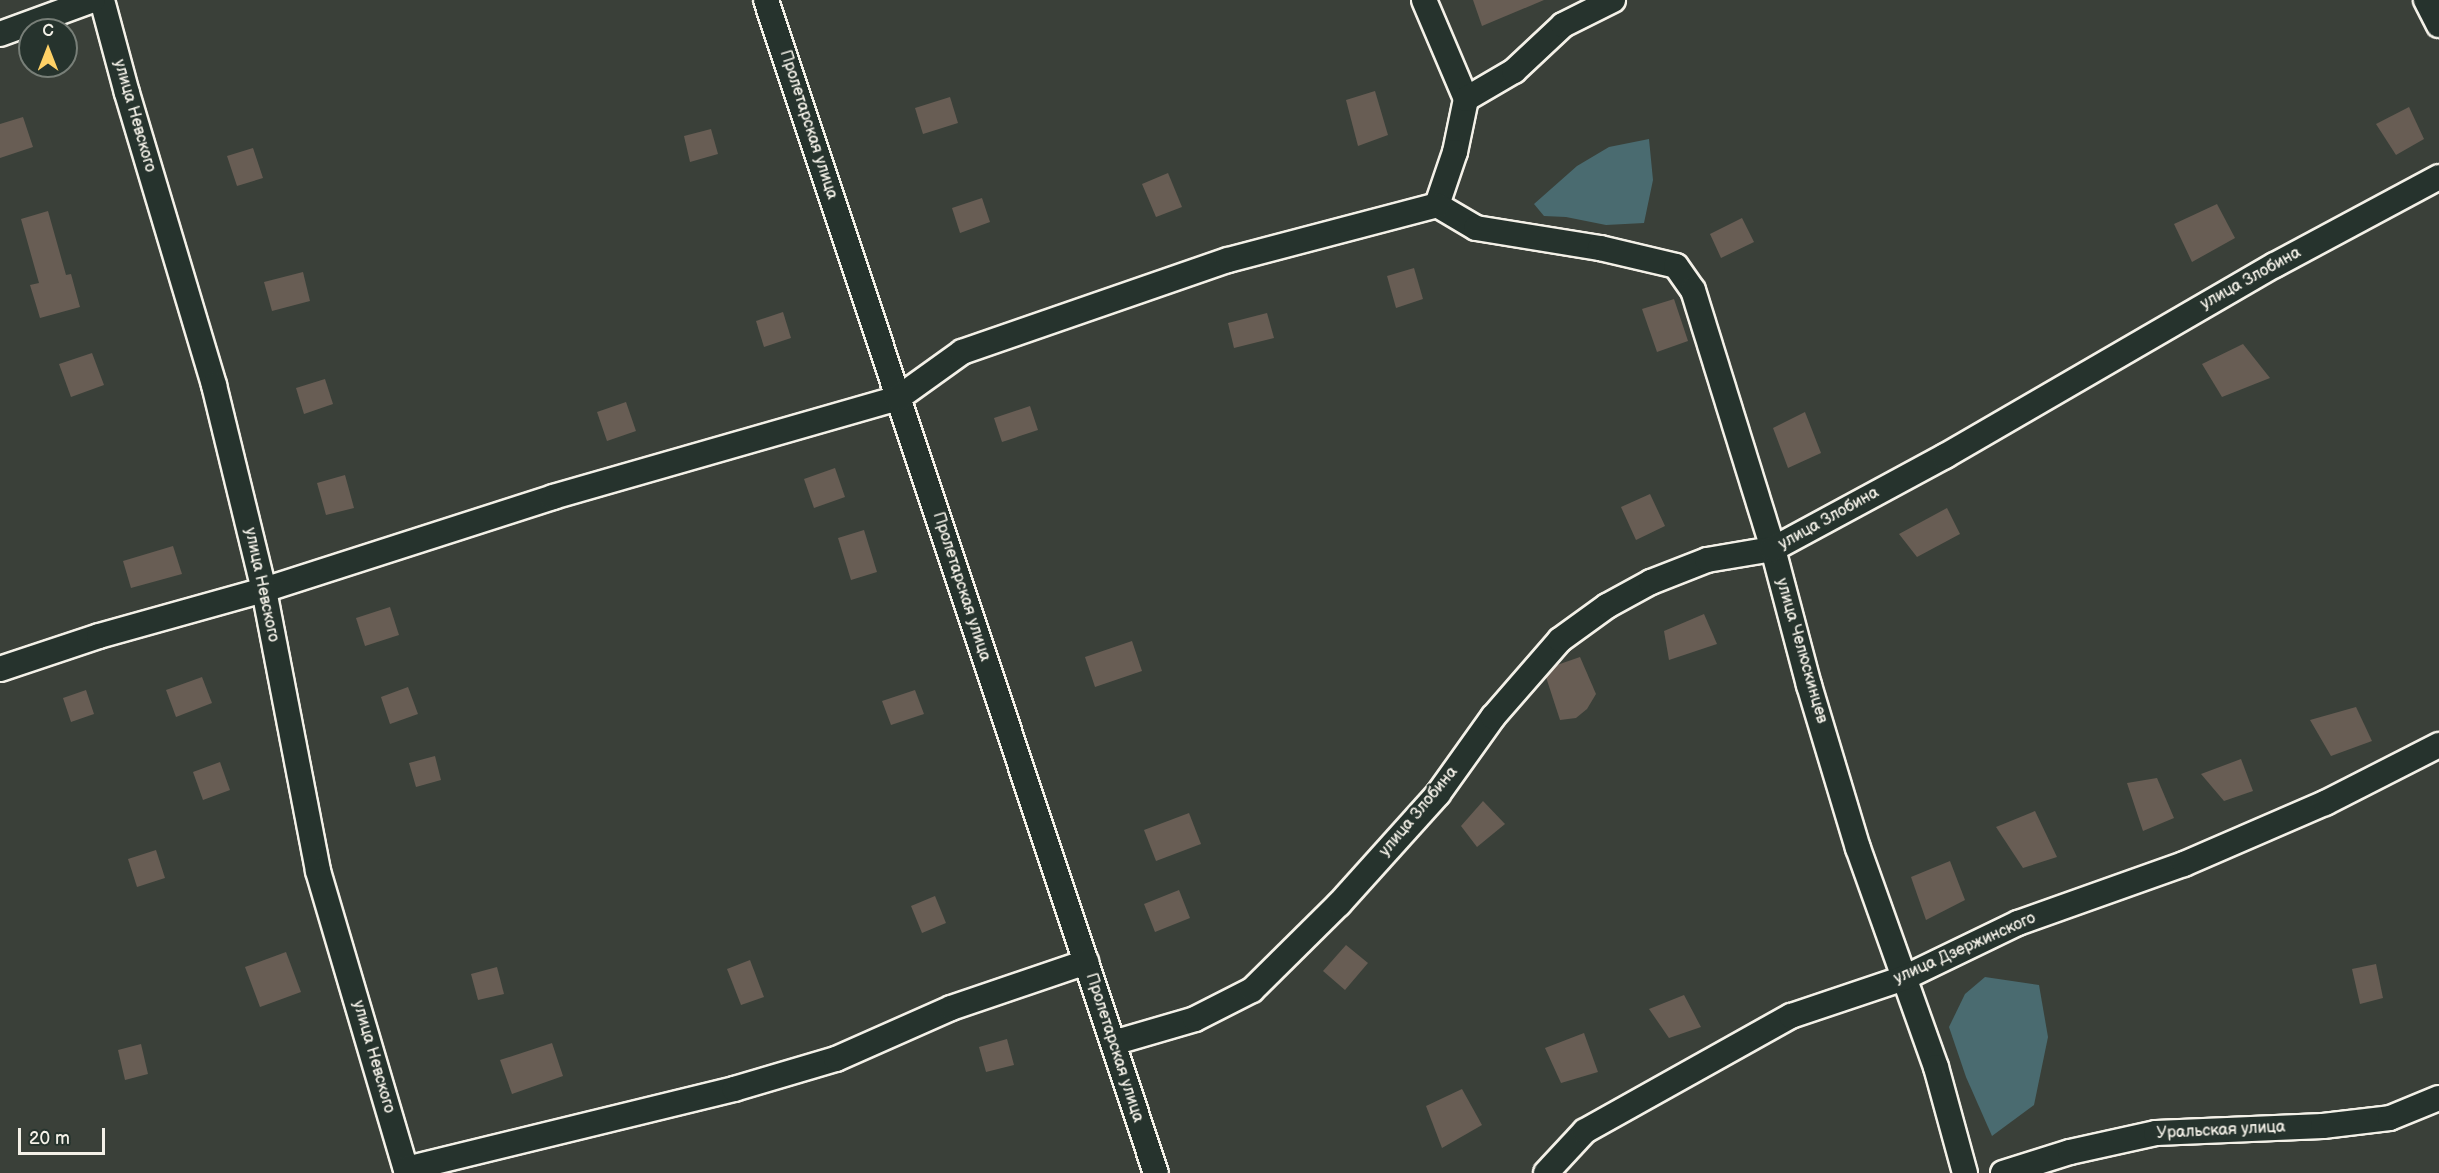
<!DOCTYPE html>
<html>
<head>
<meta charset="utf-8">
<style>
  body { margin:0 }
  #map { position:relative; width:2439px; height:1173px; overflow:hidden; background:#3a4039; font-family:"Balsamiq Sans",sans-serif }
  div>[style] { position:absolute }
  .water>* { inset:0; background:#4a6b70 }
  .building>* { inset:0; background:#685d54 }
  .roads { filter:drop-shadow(2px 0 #f4f1e8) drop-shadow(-2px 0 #f4f1e8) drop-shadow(0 2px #f4f1e8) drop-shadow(0 -2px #f4f1e8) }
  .minor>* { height:24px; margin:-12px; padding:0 12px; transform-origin:12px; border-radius:12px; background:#26332d }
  span { translate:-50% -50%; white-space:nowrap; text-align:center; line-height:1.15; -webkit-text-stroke:4.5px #26332d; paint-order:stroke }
  .street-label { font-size:16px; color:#f4f1e8 }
  .north { position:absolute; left:18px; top:18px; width:60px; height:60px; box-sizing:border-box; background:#26332d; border:2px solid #787f78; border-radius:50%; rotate:0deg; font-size:16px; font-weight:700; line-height:24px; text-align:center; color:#f4f1e8 }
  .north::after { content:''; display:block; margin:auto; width:21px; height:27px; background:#ffd166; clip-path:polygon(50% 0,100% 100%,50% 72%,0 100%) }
  .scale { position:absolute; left:18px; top:1128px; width:87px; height:27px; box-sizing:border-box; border:3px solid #f4f1e8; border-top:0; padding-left:8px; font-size:18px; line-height:21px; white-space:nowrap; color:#f4f1e8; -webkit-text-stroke:4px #26332d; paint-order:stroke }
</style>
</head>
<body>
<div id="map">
  <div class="water">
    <i style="clip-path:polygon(1649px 139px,1653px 180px,1644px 223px,1606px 225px,1566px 217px,1544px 216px,1534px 204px,1577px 166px,1609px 147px)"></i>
    <i style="clip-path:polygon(1985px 977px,2039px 985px,2048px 1037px,2034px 1105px,1992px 1136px,1966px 1077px,1949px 1027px,1965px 994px)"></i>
  </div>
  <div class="building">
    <i style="clip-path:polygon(1473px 0,1544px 0,1482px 26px)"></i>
    <i style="clip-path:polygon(1375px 91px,1388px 135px,1358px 146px,1346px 100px)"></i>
    <i style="clip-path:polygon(950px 97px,958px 123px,923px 134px,915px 108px)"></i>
    <i style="clip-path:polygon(2409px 107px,2424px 139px,2396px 155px,2376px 124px)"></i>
    <i style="clip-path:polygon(23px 117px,33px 147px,0 158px,0 124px)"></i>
    <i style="clip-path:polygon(711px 129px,718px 154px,690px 162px,684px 136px)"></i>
    <i style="clip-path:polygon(253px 148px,263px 178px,237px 186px,227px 156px)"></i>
    <i style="clip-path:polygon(1168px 173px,1182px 207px,1156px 217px,1142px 184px)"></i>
    <i style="clip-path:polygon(982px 198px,990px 222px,960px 233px,952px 208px)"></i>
    <i style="clip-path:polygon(2217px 204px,2235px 238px,2192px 262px,2174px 224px)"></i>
    <i style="clip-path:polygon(48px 211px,66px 275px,71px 274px,80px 307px,40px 318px,30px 285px,39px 283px,21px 219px)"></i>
    <i style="clip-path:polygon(1742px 218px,1754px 242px,1721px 258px,1710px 234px)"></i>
    <i style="clip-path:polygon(1414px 268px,1423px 299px,1396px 308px,1387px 276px)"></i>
    <i style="clip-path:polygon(303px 272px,310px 301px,272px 311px,264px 282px)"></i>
    <i style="clip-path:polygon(1674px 299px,1688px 341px,1657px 352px,1642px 309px)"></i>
    <i style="clip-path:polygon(783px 312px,791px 338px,764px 347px,756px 321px)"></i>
    <i style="clip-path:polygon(1267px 313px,1274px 338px,1234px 348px,1228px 323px)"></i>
    <i style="clip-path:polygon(2243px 344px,2270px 378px,2222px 397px,2202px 364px)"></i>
    <i style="clip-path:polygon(92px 353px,104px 385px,71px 397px,59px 364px)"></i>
    <i style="clip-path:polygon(325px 379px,333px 404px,304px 414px,296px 388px)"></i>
    <i style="clip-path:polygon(626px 402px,636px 431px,607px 441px,597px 412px)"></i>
    <i style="clip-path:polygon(1030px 406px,1038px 430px,1002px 442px,994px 418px)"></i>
    <i style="clip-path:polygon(1805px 412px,1821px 453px,1788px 468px,1773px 428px)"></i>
    <i style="clip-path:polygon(835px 468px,845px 497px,814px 508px,804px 479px)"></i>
    <i style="clip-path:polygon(345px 475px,354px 508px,326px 515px,317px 483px)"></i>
    <i style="clip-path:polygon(1650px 494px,1665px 526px,1636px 540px,1621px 507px)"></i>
    <i style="clip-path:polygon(1947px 508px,1960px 534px,1917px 557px,1899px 534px)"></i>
    <i style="clip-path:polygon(864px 530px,877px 572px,851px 580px,838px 538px)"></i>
    <i style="clip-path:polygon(173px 546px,182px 574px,131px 588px,123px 561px)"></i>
    <i style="clip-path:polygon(390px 607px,399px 635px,365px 646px,356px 618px)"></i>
    <i style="clip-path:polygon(1704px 614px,1717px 644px,1669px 660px,1664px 631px)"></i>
    <i style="clip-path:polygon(1132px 641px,1142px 671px,1095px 687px,1085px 657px)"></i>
    <i style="clip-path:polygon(1580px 657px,1596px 694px,1587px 709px,1576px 718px,1560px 720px,1546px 677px,1557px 665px)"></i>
    <i style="clip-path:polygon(202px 677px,212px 703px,176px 717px,166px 690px)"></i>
    <i style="clip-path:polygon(408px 687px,418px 714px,390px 724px,381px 697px)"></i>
    <i style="clip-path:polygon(86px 690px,94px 714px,71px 722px,63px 698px)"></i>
    <i style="clip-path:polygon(915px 690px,924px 714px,891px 725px,882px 701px)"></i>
    <i style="clip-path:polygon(2356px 707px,2372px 741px,2331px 756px,2310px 720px)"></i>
    <i style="clip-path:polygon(435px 756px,441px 780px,416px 787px,409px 763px)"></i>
    <i style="clip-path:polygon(2241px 759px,2253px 791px,2224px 801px,2201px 774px)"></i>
    <i style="clip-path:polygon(220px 762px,230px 790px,203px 800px,193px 772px)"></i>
    <i style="clip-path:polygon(2157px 778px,2174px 818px,2143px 831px,2127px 783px)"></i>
    <i style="clip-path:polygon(1483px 801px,1505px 824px,1477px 847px,1461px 826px)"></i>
    <i style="clip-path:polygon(2035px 811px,2057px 857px,2023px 868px,1996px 827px)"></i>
    <i style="clip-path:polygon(1189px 813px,1201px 844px,1156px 861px,1144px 830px)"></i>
    <i style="clip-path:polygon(156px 850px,165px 878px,137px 887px,128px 859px)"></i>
    <i style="clip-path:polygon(1950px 861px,1965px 900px,1926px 920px,1911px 877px)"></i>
    <i style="clip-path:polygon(1179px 890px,1190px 918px,1155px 932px,1144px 904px)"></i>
    <i style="clip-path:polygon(935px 896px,946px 923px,922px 933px,911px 906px)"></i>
    <i style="clip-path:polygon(1346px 945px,1368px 963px,1345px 990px,1323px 971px)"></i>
    <i style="clip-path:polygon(286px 952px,301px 992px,260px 1007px,245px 967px)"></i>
    <i style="clip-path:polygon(750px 960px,764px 997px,741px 1005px,727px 969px)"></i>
    <i style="clip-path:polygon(2376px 964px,2383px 998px,2360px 1004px,2352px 969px)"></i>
    <i style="clip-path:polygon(497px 967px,504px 994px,478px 1000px,471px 974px)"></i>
    <i style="clip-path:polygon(1684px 995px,1701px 1027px,1669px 1038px,1649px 1009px)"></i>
    <i style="clip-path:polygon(1584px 1033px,1598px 1072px,1561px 1083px,1545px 1048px)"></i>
    <i style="clip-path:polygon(1007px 1039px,1014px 1065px,986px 1072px,979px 1047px)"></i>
    <i style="clip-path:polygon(552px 1043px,563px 1076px,512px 1094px,500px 1060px)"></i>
    <i style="clip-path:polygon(141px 1044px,148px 1074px,125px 1080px,118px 1050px)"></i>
    <i style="clip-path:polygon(1462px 1089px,1482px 1125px,1442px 1148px,1426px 1106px)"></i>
  </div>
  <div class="roads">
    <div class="minor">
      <i style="left:102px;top:0;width:96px;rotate:75deg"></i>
      <i style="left:127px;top:93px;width:305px;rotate:73.4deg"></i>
      <i style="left:214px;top:385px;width:211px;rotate:76.3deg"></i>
      <i style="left:264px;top:590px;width:286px;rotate:79.1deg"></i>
      <i style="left:318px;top:871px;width:315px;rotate:73.6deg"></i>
      <i style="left:766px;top:0;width:1236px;rotate:71.61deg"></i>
      <i style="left:1424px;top:0;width:108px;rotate:67deg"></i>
      <i style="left:1466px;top:99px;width:54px;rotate:101.7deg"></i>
      <i style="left:1455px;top:152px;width:56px;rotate:108.8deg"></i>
      <i style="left:2426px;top:0;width:28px;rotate:63deg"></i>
      <i style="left:0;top:34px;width:99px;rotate:-20.1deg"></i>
      <i style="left:1466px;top:99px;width:56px;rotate:-30.3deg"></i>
      <i style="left:1514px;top:71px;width:67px;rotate:-43.2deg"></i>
      <i style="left:1563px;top:25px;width:56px;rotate:-26.6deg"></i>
      <i style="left:1437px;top:205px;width:45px;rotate:30.5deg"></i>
      <i style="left:1476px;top:228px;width:126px;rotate:9.2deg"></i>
      <i style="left:1600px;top:248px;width:78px;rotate:13.3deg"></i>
      <i style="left:1676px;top:266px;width:29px;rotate:55deg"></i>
      <i style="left:1693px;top:290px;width:271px;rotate:72.8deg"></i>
      <i style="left:1773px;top:549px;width:141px;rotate:75.2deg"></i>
      <i style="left:1809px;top:685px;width:170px;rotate:73.3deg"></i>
      <i style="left:1858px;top:848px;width:232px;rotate:70.4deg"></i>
      <i style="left:1936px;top:1067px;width:110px;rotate:74.7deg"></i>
      <i style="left:0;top:669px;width:104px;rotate:-18.4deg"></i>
      <i style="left:99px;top:636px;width:171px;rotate:-15.6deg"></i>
      <i style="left:264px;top:590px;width:304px;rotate:-17.8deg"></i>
      <i style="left:553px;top:497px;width:359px;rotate:-16deg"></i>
      <i style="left:898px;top:398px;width:79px;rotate:-35.7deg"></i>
      <i style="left:962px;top:352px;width:281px;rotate:-19.1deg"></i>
      <i style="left:1228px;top:260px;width:216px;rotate:-14.7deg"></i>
      <i style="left:1113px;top:1043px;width:85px;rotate:-16.3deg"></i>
      <i style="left:1195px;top:1019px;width:64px;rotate:-27deg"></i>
      <i style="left:1252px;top:990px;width:122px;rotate:-44.7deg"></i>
      <i style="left:1339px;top:904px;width:148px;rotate:-48deg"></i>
      <i style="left:1438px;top:794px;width:95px;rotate:-54.5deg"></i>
      <i style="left:1493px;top:717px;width:102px;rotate:-49deg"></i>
      <i style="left:1560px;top:640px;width:58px;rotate:-35.9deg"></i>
      <i style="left:1607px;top:606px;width:50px;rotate:-28.6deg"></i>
      <i style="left:1651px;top:582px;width:60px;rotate:-21.4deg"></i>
      <i style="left:1707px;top:560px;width:67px;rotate:-9.5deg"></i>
      <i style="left:1773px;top:549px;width:196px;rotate:-28.4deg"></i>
      <i style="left:1945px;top:456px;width:381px;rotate:-30.1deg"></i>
      <i style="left:2275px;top:265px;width:186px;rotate:-28.2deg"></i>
      <i style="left:406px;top:1169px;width:338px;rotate:-13.7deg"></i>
      <i style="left:734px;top:1089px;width:106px;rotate:-16.4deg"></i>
      <i style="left:836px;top:1059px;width:126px;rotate:-23.9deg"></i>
      <i style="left:951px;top:1008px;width:143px;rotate:-18.8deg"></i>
      <i style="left:1546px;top:1173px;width:57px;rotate:-47.1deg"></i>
      <i style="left:1585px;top:1131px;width:236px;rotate:-29.2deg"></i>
      <i style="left:1791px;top:1016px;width:119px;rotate:-18.6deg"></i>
      <i style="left:1904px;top:978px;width:127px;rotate:-25.8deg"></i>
      <i style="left:2018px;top:923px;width:176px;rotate:-19.6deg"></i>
      <i style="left:2184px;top:864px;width:154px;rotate:-23.4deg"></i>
      <i style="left:2325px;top:803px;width:128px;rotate:-27deg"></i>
      <i style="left:2003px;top:1173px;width:70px;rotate:-17.4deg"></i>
      <i style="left:2070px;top:1152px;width:88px;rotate:-12.5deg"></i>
      <i style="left:2156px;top:1133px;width:167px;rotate:-2.4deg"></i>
      <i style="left:2323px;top:1126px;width:67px;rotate:-6.8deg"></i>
      <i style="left:2390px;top:1118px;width:53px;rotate:-22.2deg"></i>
    </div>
  </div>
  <div class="street-label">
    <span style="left:134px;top:116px;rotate:74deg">улица Невского</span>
    <span style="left:808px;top:125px;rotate:72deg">Пролетарская улица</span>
    <span style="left:2251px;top:279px;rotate:-29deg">улица Злобина</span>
    <span style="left:1829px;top:519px;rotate:-29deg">улица Злобина</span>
    <span style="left:261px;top:585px;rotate:78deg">улица Невского</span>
    <span style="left:961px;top:587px;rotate:72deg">Пролетарская улица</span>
    <span style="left:1801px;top:651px;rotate:74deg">улица Челюскинцев</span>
    <span style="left:1419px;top:812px;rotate:-50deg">улица Злобина</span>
    <span style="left:1965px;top:949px;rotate:-24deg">улица Дзержинского</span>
    <span style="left:1114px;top:1048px;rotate:72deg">Пролетарская улица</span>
    <span style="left:373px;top:1057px;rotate:74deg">улица Невского</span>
    <span style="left:2221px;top:1131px;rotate:-3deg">Уральская улица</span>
  </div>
  <div class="north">С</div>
  <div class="scale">20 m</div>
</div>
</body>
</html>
